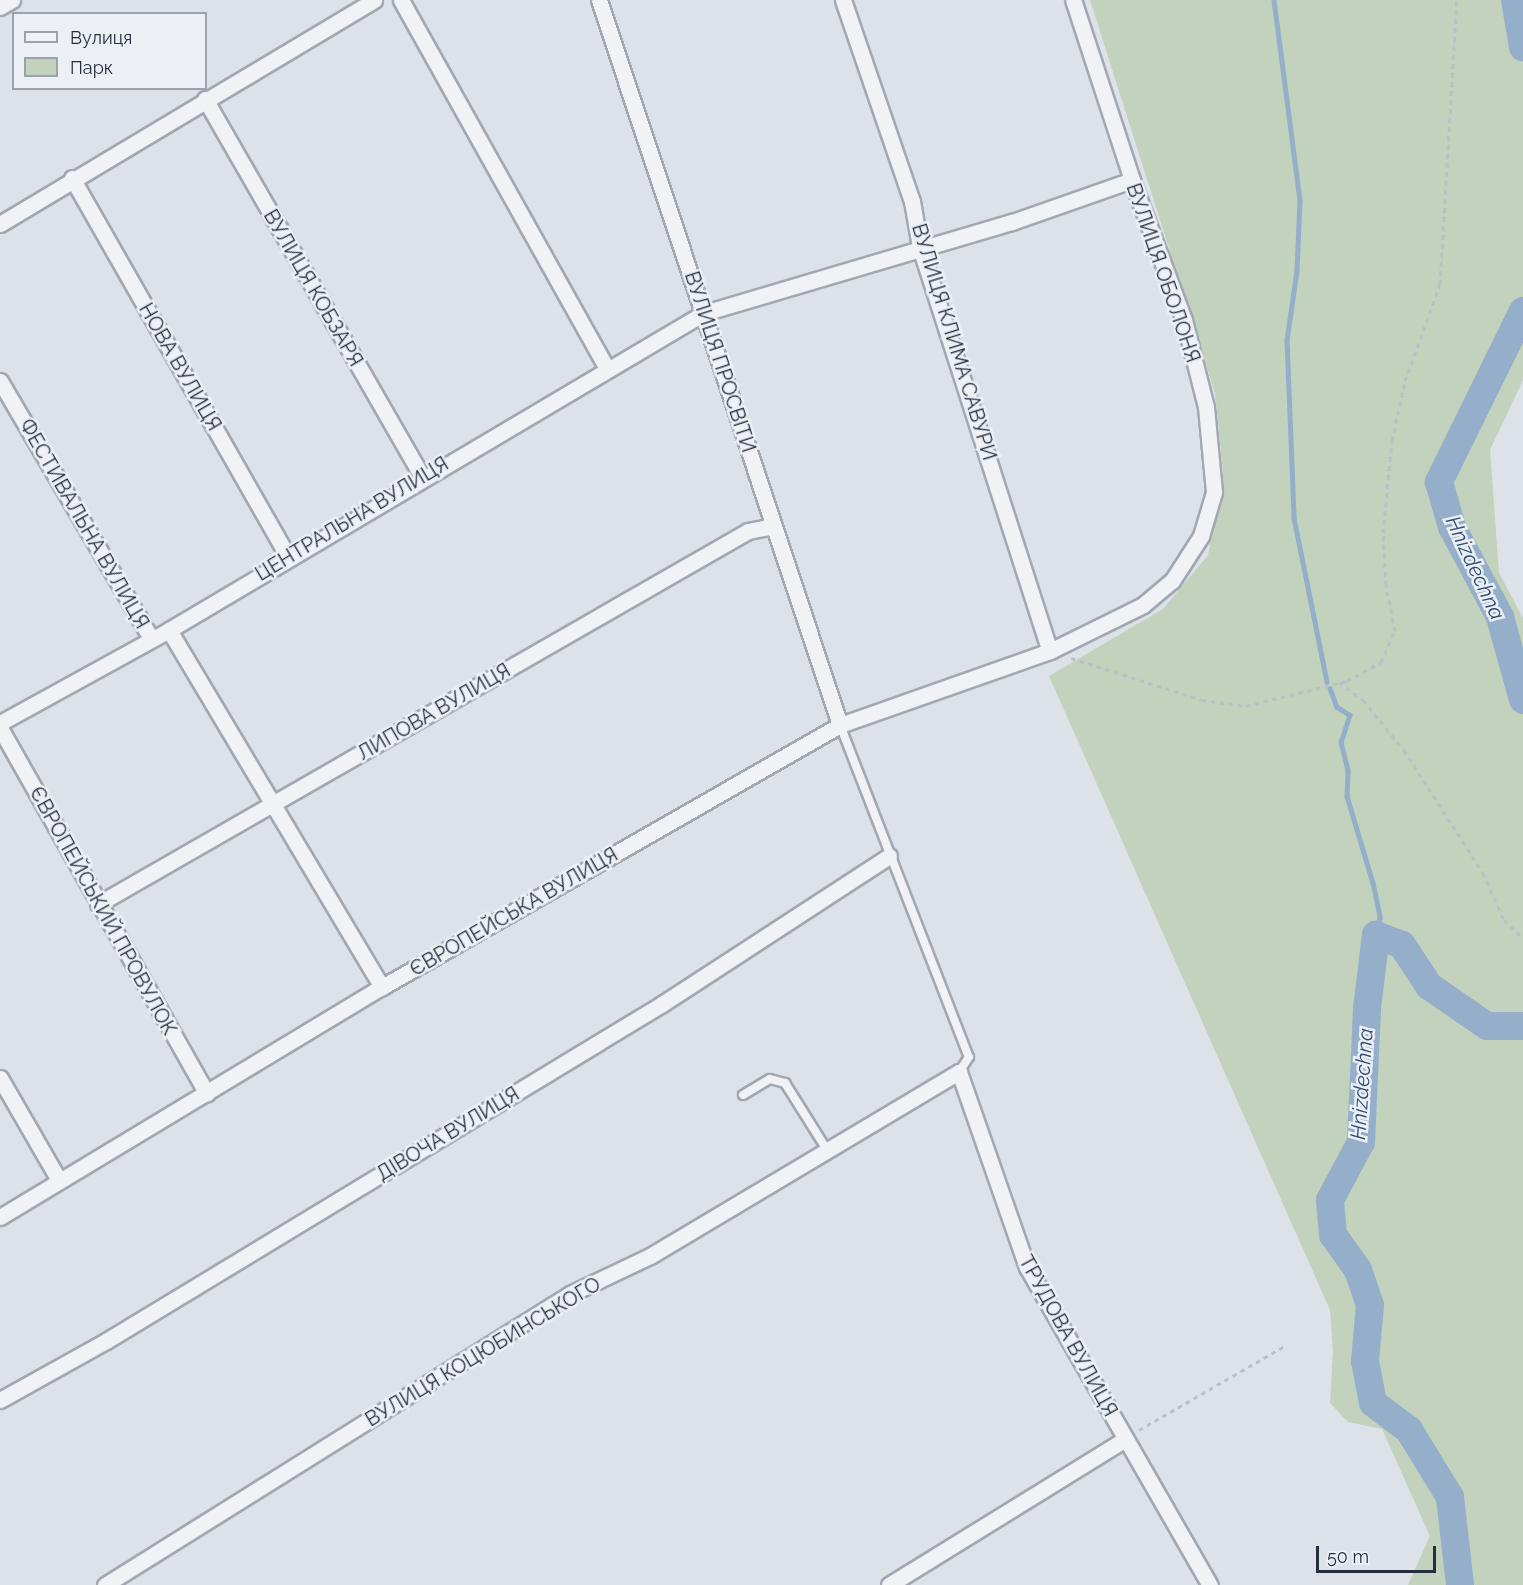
<!DOCTYPE html>
<html>
<head>
<meta charset="utf-8">
<style>
  body { margin:0 }
  #map { position:relative; width:1523px; height:1585px; overflow:hidden; background:#dde1e8; font-family:Raleway,sans-serif }
  div>[style] { position:absolute }
  .green>* { inset:0; background:#c2d2bd }
  .stream>* { height:4.5px; margin:-2.25px; padding:0 2.25px; transform-origin:2.25px; border-radius:2.25px; background:#95aeca }
  .river>* { height:28px; margin:-14px; padding:0 14px; transform-origin:14px; border-radius:14px; background:#95aeca }
  .path>* { height:3px; margin-top:-1.5px; transform-origin:0; background:repeating-linear-gradient(90deg,#bbbfc6 0 4.5px,transparent 0 9px) }
  .roads { filter:drop-shadow(2px 0 #a2a8b2) drop-shadow(-2px 0 #a2a8b2) drop-shadow(0 2px #a2a8b2) drop-shadow(0 -2px #a2a8b2) }
  .service>* { height:8px; margin:-4px; padding:0 4px; transform-origin:4px; border-radius:4px; background:#f0f2f6 }
  .minor>* { height:15px; margin:-7.5px; padding:0 7.5px; transform-origin:7.5px; border-radius:7.5px; background:#f0f2f6 }
  span { translate:-50% -50%; white-space:nowrap; text-align:center; line-height:1.15; -webkit-text-stroke:5px #ecf0f5; paint-order:stroke }
  .street-label { font-size:20px; color:#252e3f }
  .water-label { font-size:21px; color:#2e4c75; font-style:italic }
  .legend { position:absolute; left:12px; top:12px; width:195px; height:78px; box-sizing:border-box; background:#ecf0f5; border:2px solid #9ca2ac; margin:0; padding:8px 10px; list-style:none; font-size:18px; color:#252e3f }
  .legend li { display:flex; align-items:center; gap:12px; height:30px }
  .legend b { width:30px; border:2px solid #9ca2ac }
  .scale { position:absolute; left:1316px; top:1546px; width:120px; height:27px; box-sizing:border-box; border:3px solid #252e3f; border-top:0; padding-left:8px; font-size:18px; line-height:21px; white-space:nowrap; color:#252e3f; -webkit-text-stroke:4px #ecf0f5; paint-order:stroke }
</style>
</head>
<body>
<div id="map">
  <div class="green">
    <i style="clip-path:polygon(1090px 0,1523px 0,1523px 380px,1490px 450px,1499px 573px,1523px 618px,1523px 1585px,1408px 1585px,1430px 1536px,1382px 1429px,1348px 1422px,1330px 1403px,1333px 1351px,1330px 1310px,1049px 676px,1163px 609px,1208px 555px,1223px 473px,1215px 393px)"></i>
  </div>
  <div class="stream">
    <i style="left:1274px;top:0;width:203px;rotate:82.6deg"></i>
    <i style="left:1300px;top:201px;width:70px;rotate:92.5deg"></i>
    <i style="left:1297px;top:271px;width:70px;rotate:98.2deg"></i>
    <i style="left:1287px;top:340px;width:178px;rotate:87.7deg"></i>
    <i style="left:1294px;top:518px;width:167px;rotate:78.6deg"></i>
    <i style="left:1330px;top:688px;width:20px;rotate:70deg"></i>
    <i style="left:1337px;top:707px;width:15px;rotate:32deg"></i>
    <i style="left:1350px;top:715px;width:28px;rotate:108deg"></i>
    <i style="left:1341px;top:742px;width:30px;rotate:76deg"></i>
    <i style="left:1348px;top:771px;width:25px;rotate:92deg"></i>
    <i style="left:1347px;top:796px;width:91px;rotate:73.4deg"></i>
    <i style="left:1373px;top:883px;width:35px;rotate:78deg"></i>
    <i style="left:1380px;top:917px;width:18px;rotate:103deg"></i>
  </div>
  <div class="river">
    <i style="left:1515px;top:0;width:48px;rotate:80.3deg"></i>
    <i style="left:1523px;top:311px;width:191px;rotate:116.2deg"></i>
    <i style="left:1439px;top:482px;width:47px;rotate:73.9deg"></i>
    <i style="left:1452px;top:527px;width:102px;rotate:61.9deg"></i>
    <i style="left:1500px;top:617px;width:86px;rotate:74.5deg"></i>
    <i style="left:1460px;top:1585px;width:89px;rotate:-96.5deg"></i>
    <i style="left:1450px;top:1497px;width:79px;rotate:-121.5deg"></i>
    <i style="left:1409px;top:1430px;width:45px;rotate:-143.1deg"></i>
    <i style="left:1373px;top:1403px;width:43px;rotate:-100.8deg"></i>
    <i style="left:1365px;top:1361px;width:56px;rotate:-84.9deg"></i>
    <i style="left:1370px;top:1305px;width:37px;rotate:-109deg"></i>
    <i style="left:1358px;top:1270px;width:43px;rotate:-125.5deg"></i>
    <i style="left:1333px;top:1235px;width:35px;rotate:-95deg"></i>
    <i style="left:1330px;top:1200px;width:66px;rotate:-61.9deg"></i>
    <i style="left:1361px;top:1142px;width:134px;rotate:-87.4deg"></i>
    <i style="left:1367px;top:1008px;width:74px;rotate:-83deg"></i>
    <i style="left:1376px;top:935px;width:28px;rotate:21deg"></i>
    <i style="left:1402px;top:945px;width:49px;rotate:56.6deg"></i>
    <i style="left:1429px;top:986px;width:70px;rotate:34.6deg"></i>
    <i style="left:1487px;top:1026px;width:36px"></i>
  </div>
  <div class="path">
    <i style="left:1071px;top:658px;width:138px;rotate:17.8deg"></i>
    <i style="left:1202px;top:700px;width:44px;rotate:7.8deg"></i>
    <i style="left:1246px;top:706px;width:104px;rotate:-13.9deg"></i>
    <i style="left:1347px;top:681px;width:39px;rotate:-29deg"></i>
    <i style="left:1381px;top:662px;width:34px;rotate:-66deg"></i>
    <i style="left:1395px;top:631px;width:47px;rotate:-101.1deg"></i>
    <i style="left:1386px;top:585px;width:52px;rotate:-93.3deg"></i>
    <i style="left:1383px;top:533px;width:92px;rotate:-84.4deg"></i>
    <i style="left:1392px;top:441px;width:61px;rotate:-77.8deg"></i>
    <i style="left:1405px;top:381px;width:103px;rotate:-70.2deg"></i>
    <i style="left:1440px;top:284px;width:285px;rotate:-86.6deg"></i>
    <i style="left:1339px;top:682px;width:30px;rotate:37deg"></i>
    <i style="left:1363px;top:700px;width:65px;rotate:50.6deg"></i>
    <i style="left:1404px;top:750px;width:146px;rotate:57.3deg"></i>
    <i style="left:1483px;top:873px;width:51px;rotate:65.9deg"></i>
    <i style="left:1504px;top:920px;width:26px;rotate:43deg"></i>
    <i style="left:1139px;top:1430px;width:170px;rotate:-30deg"></i>
  </div>
  <div class="roads">
    <div class="service">
      <i style="left:840px;top:725px;width:356px;rotate:68.8deg"></i>
      <i style="left:969px;top:1057px;width:18px;rotate:124deg"></i>
      <i style="left:743px;top:1095px;width:31px;rotate:-31deg"></i>
      <i style="left:770px;top:1079px;width:16px;rotate:15deg"></i>
      <i style="left:785px;top:1083px;width:79px;rotate:57.9deg"></i>
    </div>
    <div class="minor">
      <i style="left:401px;top:0;width:423px;rotate:60.8deg"></i>
      <i style="left:599px;top:0;width:764px;rotate:71.61deg"></i>
      <i style="left:843px;top:0;width:213px;rotate:71.1deg"></i>
      <i style="left:912px;top:201px;width:47px;rotate:80.1deg"></i>
      <i style="left:920px;top:247px;width:424px;rotate:72.2deg"></i>
      <i style="left:0;top:7px;width:14px;rotate:-30deg"></i>
      <i style="left:205px;top:99px;width:436px;rotate:60.1deg"></i>
      <i style="left:72px;top:178px;width:436px;rotate:60.3deg"></i>
      <i style="left:0;top:224px;width:436px;rotate:-30.9deg"></i>
      <i style="left:0;top:381px;width:297px;rotate:59.6deg"></i>
      <i style="left:169px;top:630px;width:416px;rotate:59.2deg"></i>
      <i style="left:0;top:723px;width:193px;rotate:-28.8deg"></i>
      <i style="left:169px;top:630px;width:622px;rotate:-30.65deg"></i>
      <i style="left:704px;top:313px;width:321px;rotate:-16.5deg"></i>
      <i style="left:1012px;top:222px;width:127px;rotate:-19.3deg"></i>
      <i style="left:0;top:728px;width:420px;rotate:60.5deg"></i>
      <i style="left:98px;top:904px;width:749px;rotate:-29.85deg"></i>
      <i style="left:748px;top:531px;width:25px;rotate:-11deg"></i>
      <i style="left:0;top:1078px;width:118px;rotate:60deg"></i>
      <i style="left:0;top:1217px;width:446px;rotate:-31.1deg"></i>
      <i style="left:382px;top:987px;width:528px;rotate:-29.77deg"></i>
      <i style="left:840px;top:725px;width:223px;rotate:-19.4deg"></i>
      <i style="left:1050px;top:651px;width:104px;rotate:-26.3deg"></i>
      <i style="left:1143px;top:605px;width:38px;rotate:-40deg"></i>
      <i style="left:1172px;top:581px;width:54px;rotate:-57.2deg"></i>
      <i style="left:1201px;top:536px;width:46px;rotate:-73.5deg"></i>
      <i style="left:1214px;top:492px;width:85px;rotate:-95.4deg"></i>
      <i style="left:1206px;top:407px;width:90px;rotate:-104.2deg"></i>
      <i style="left:1184px;top:320px;width:149px;rotate:-110.4deg"></i>
      <i style="left:1132px;top:180px;width:189px;rotate:-108.1deg"></i>
      <i style="left:0;top:1400px;width:121px;rotate:-29.1deg"></i>
      <i style="left:106px;top:1341px;width:650px;rotate:-31.22deg"></i>
      <i style="left:662px;top:1004px;width:271px;rotate:-33.1deg"></i>
      <i style="left:105px;top:1585px;width:549px;rotate:-32.04deg"></i>
      <i style="left:570px;top:1294px;width:89px;rotate:-25.4deg"></i>
      <i style="left:650px;top:1256px;width:360px;rotate:-30.8deg"></i>
      <i style="left:959px;top:1072px;width:207px;rotate:70.8deg"></i>
      <i style="left:1027px;top:1267px;width:367px;rotate:60.1deg"></i>
      <i style="left:889px;top:1585px;width:278px;rotate:-31.7deg"></i>
    </div>
  </div>
  <div class="street-label">
    <span style="left:1163px;top:273px;rotate:71deg">ВУЛИЦЯ ОБОЛОНЯ</span>
    <span style="left:313px;top:288px;rotate:60deg">ВУЛИЦЯ КОБЗАРЯ</span>
    <span style="left:954px;top:342px;rotate:73deg">ВУЛИЦЯ КЛИМА САВУРИ</span>
    <span style="left:720px;top:362px;rotate:72deg">ВУЛИЦЯ ПРОСВІТИ</span>
    <span style="left:180px;top:367px;rotate:60deg">НОВА ВУЛИЦЯ</span>
    <span style="left:352px;top:519px;rotate:-31deg">ЦЕНТРАЛЬНА ВУЛИЦЯ</span>
    <span style="left:84px;top:524px;rotate:60deg">ФЕСТИВАЛЬНА ВУЛИЦЯ</span>
    <span style="left:434px;top:712px;rotate:-30deg">ЛИПОВА ВУЛИЦЯ</span>
    <span style="left:103px;top:911px;rotate:61deg">ЄВРОПЕЙСЬКИЙ ПРОВУЛОК</span>
    <span style="left:514px;top:912px;rotate:-30deg">ЄВРОПЕЙСЬКА ВУЛИЦЯ</span>
    <span style="left:448px;top:1134px;rotate:-31deg">ДІВОЧА ВУЛИЦЯ</span>
    <span style="left:1068px;top:1336px;rotate:61deg">ТРУДОВА ВУЛИЦЯ</span>
    <span style="left:483px;top:1352px;rotate:-31deg">ВУЛИЦЯ КОЦЮБИНСЬКОГО</span>
  </div>
  <div class="water-label">
    <span style="left:1475px;top:568px;rotate:65deg">Hnizdechna</span>
    <span style="left:1362px;top:1084px;rotate:-86deg">Hnizdechna</span>
  </div>
  <ul class="legend">
  <li><b style="height:8px;background:#f0f2f6"></b>Вулиця</li>
  <li><b style="height:16px;background:#c2d2bd"></b>Парк</li>
  </ul>
  <div class="scale">50 m</div>
</div>
</body>
</html>
